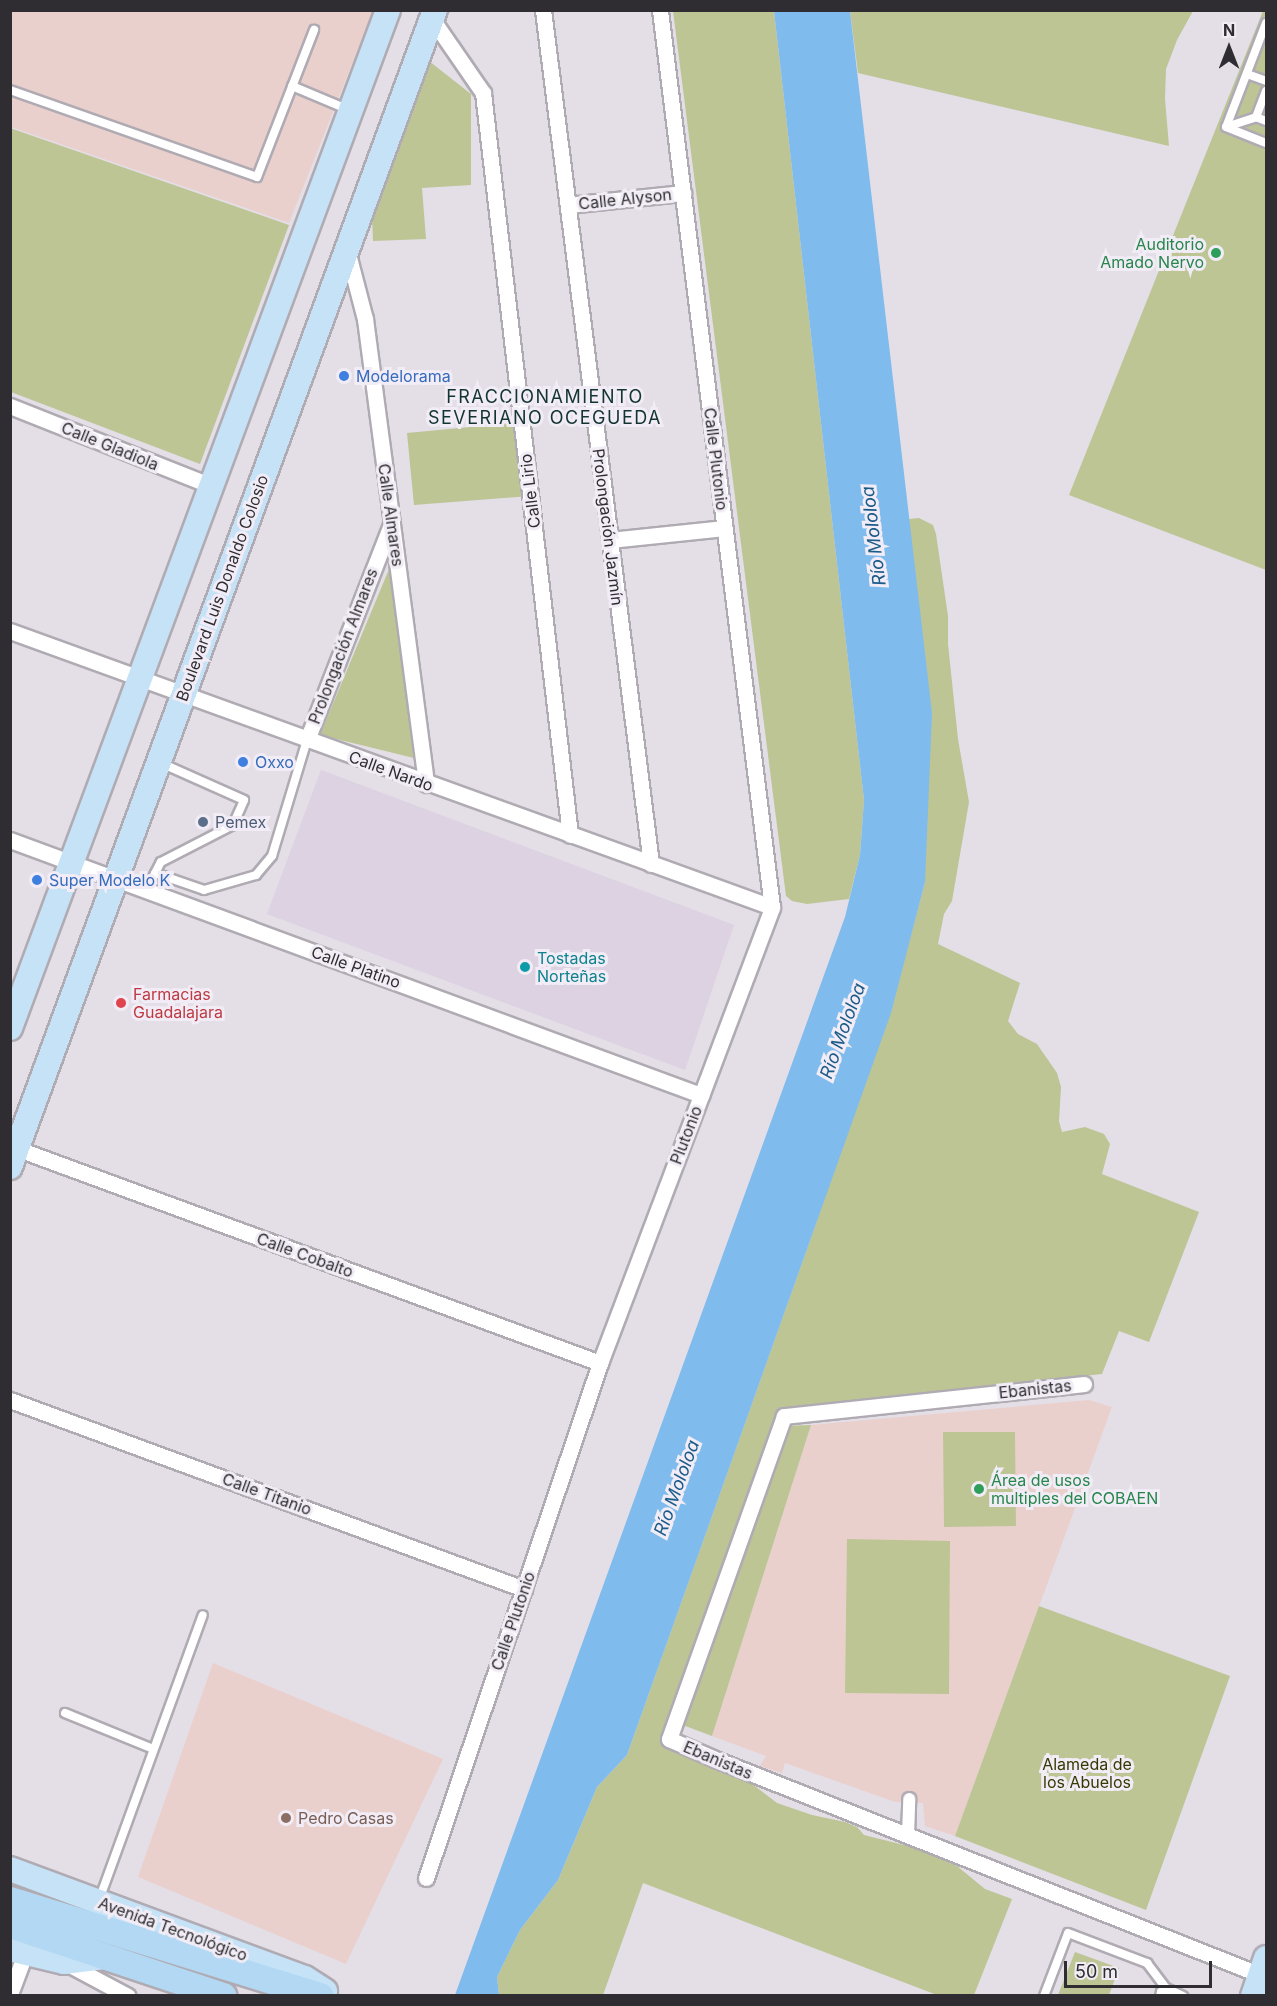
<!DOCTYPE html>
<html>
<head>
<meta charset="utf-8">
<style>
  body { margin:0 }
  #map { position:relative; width:1277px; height:2006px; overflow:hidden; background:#e4dee7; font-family:Inter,sans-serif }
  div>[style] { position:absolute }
  .built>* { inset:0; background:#dcd2e2 }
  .education>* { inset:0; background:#ead0cc }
  .green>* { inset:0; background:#bdc595 }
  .water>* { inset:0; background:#7fbbec }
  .roads { filter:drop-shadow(2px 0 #b0abb3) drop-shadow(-2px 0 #b0abb3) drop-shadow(0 2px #b0abb3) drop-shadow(0 -2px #b0abb3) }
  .service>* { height:8px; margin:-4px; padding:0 4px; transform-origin:4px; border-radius:4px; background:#fff }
  .pedestrian>* { height:12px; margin:-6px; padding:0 6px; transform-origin:6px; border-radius:6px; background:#fff }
  .minor>* { height:15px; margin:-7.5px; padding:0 7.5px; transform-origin:7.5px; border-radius:7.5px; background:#fff }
  .primary>* { height:24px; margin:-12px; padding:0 12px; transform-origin:12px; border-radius:12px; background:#c5e2f7 }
  .trunk>* { height:26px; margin:-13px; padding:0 13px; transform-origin:13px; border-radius:13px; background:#b2d8f4 }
  .dots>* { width:16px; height:16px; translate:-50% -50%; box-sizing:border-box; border:3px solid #f1ecf5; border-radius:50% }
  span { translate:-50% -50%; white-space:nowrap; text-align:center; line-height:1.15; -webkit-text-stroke:6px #f1ecf5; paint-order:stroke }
  .street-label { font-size:16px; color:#2f2d31 }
  .leisure-label { font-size:16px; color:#27864d }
  .right { translate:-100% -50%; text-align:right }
  .left { translate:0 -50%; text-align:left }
  .shop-label { font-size:16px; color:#366cbe }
  .service-label { font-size:16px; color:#4e5e75 }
  .culture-label { font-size:16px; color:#0d838f }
  .health-label { font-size:16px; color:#be3a42 }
  .park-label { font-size:16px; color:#353a02 }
  .education-label { font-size:16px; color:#785e54 }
  .neighbourhood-label { font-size:18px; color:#133530; letter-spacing:1.5px }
  .water-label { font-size:18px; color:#1a5b89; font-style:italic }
  .frame { position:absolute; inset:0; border:12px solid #2f2d31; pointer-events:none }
  .north { position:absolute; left:1199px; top:18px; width:60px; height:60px; -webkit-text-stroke:4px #f1ecf5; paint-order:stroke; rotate:0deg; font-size:16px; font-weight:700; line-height:24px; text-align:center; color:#2f2d31 }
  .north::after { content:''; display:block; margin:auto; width:21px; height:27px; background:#2f2d31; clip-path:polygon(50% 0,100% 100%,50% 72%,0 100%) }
  .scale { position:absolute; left:1064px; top:1961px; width:148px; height:27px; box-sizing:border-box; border:3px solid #2f2d31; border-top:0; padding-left:8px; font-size:18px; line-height:21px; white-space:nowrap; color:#2f2d31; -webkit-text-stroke:4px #f1ecf5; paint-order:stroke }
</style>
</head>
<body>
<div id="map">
  <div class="built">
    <i style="clip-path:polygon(321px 770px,734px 925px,685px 1070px,267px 914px)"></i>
  </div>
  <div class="education">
    <i style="clip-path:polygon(11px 11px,373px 11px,289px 223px,11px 127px)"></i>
    <i style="clip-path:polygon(1089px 1400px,1112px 1407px,955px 1836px,925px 1826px,923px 1803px,895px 1802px,785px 1763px,782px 1773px,760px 1766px,766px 1756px,712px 1736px,811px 1425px)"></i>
    <i style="clip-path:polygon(213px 1663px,443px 1759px,346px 1964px,138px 1877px)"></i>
  </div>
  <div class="green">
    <i style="clip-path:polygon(673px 11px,774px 11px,864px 800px,860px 855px,849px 899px,807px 904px,792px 901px,786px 896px)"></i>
    <i style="clip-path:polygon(850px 11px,1193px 11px,1177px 40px,1166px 69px,1165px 99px,1169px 146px,858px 73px)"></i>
    <i style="clip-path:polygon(1263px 11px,1266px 11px,1266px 570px,1069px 495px)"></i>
    <i style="clip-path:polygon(429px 61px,471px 94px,471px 185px,422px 188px,426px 239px,373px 241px,372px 218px)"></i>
    <i style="clip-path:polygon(10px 128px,289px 225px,200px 464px,11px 392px)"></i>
    <i style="clip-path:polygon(522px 422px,530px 496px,414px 505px,407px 433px)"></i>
    <i style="clip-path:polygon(919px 518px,933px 525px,936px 534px,948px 616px,948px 644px,958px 739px,969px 802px,952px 901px,944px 914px,938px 944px,1020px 983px,1008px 1021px,1018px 1034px,1037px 1044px,1057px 1073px,1061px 1087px,1059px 1121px,1062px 1132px,1085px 1127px,1104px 1134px,1110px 1144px,1102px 1174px,1199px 1212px,1149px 1342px,1119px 1331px,1102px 1374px,785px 1408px,669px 1738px,752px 1784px,777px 1803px,812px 1815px,845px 1822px,857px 1827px,864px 1835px,912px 1847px,957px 1866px,985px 1889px,1012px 1899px,974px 1995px,937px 1995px,643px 1883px,603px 1995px,499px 1995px,497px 1977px,520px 1930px,558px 1880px,597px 1787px,627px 1755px,814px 1229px,909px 942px,925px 882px,909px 519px)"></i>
    <i style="clip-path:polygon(392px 562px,418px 759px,320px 735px)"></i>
    <i style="clip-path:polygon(811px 1425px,712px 1736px,680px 1724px,783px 1426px)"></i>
    <i style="clip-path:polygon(943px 1432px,1015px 1432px,1016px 1526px,944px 1527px)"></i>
    <i style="clip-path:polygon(847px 1539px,950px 1541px,949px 1694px,845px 1693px)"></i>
    <i style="clip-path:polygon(1039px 1606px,1230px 1676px,1146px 1910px,955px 1836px)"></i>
    <i style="clip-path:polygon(1075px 1952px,1119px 1968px,1109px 1995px,1058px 1995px)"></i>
  </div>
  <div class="water">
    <i style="clip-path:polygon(774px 11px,850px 11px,932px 713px,925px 882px,891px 1013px,627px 1755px,597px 1787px,558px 1880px,520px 1930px,497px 1977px,499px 1995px,455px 1995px,845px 917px,860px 855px,864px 800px)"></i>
  </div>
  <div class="roads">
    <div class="service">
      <i style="left:1266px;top:23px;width:111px;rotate:111deg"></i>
      <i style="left:1226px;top:127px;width:43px;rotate:21.8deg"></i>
      <i style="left:1247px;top:74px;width:20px;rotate:20deg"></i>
      <i style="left:292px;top:86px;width:62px;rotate:22.8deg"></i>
      <i style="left:10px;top:90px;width:262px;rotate:19.4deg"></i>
      <i style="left:257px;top:177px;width:158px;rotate:-68.8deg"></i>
      <i style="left:1266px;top:91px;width:28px;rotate:111deg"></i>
      <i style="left:1256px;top:117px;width:11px;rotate:22deg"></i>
      <i style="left:1226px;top:127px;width:32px;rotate:-18deg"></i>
      <i style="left:155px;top:873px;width:52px;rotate:19.1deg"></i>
      <i style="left:204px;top:890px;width:54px;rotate:-16.1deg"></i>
      <i style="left:256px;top:875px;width:25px;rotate:-50deg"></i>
      <i style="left:272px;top:856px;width:121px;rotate:-73.2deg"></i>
      <i style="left:147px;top:889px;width:30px;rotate:-63deg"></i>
      <i style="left:161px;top:862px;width:81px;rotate:-27.2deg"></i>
      <i style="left:233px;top:825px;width:27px;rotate:-66deg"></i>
      <i style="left:244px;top:800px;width:91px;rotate:-156deg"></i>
      <i style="left:65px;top:1713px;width:95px;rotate:22.2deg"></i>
      <i style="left:99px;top:1900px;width:303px;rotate:-70deg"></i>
      <i style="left:1044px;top:1996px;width:67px;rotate:-69.1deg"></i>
      <i style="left:1068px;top:1933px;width:85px;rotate:20.8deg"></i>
      <i style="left:1147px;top:1963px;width:31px;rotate:53deg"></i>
      <i style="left:1166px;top:1988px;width:19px;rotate:25deg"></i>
      <i style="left:1160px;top:1996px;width:4px;rotate:-76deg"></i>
      <i style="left:1161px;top:1992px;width:10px;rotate:-6deg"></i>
    </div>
    <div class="pedestrian">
      <i style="left:908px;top:1836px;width:37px;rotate:-88deg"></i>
    </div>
    <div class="minor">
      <i style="left:543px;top:10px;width:861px;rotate:82.79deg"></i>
      <i style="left:432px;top:19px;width:90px;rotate:55.4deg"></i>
      <i style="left:483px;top:93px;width:747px;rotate:83.31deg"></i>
      <i style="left:568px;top:205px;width:116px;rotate:-6deg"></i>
      <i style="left:347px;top:250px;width:71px;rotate:75.4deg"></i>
      <i style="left:365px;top:319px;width:469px;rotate:82.5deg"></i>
      <i style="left:10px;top:406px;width:215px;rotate:21.6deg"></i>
      <i style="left:610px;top:540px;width:115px;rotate:-6deg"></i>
      <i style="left:10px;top:631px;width:810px;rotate:19.91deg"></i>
      <i style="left:307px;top:740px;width:234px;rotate:-68.7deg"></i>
      <i style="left:10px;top:840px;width:737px;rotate:20.26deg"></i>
      <i style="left:10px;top:1146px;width:629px;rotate:20.19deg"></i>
      <i style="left:1084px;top:1384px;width:302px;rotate:173.9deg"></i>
      <i style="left:784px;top:1416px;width:343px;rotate:109.6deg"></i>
      <i style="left:669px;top:1739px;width:50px;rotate:23.5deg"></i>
      <i style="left:715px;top:1759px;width:593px;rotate:21.59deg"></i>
      <i style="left:10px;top:1400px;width:548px;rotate:20.19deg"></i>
      <i style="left:426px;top:1878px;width:544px;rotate:-71.33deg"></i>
      <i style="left:600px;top:1363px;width:487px;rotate:-69.3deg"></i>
      <i style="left:772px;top:907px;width:904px;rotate:-97.12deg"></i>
      <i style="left:64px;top:1962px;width:72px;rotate:28deg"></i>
      <i style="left:10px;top:1994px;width:43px;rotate:-69.4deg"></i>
    </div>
    <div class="primary">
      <i style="left:10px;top:1028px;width:1086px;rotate:-69.63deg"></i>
      <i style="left:10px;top:1167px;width:1233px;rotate:-69.83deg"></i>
      <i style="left:10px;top:1869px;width:314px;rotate:20.3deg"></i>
      <i style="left:305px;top:1978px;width:24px;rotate:33deg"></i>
      <i style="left:10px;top:1949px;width:56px;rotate:13.5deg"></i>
      <i style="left:64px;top:1962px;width:40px;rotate:-7.1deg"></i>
      <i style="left:1253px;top:1996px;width:40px;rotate:-71.1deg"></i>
    </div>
    <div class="trunk">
      <i style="left:10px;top:1900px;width:325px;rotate:17.2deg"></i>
      <i style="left:10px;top:1925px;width:225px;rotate:18.4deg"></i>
    </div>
  </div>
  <div class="dots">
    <i style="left:1216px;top:253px;background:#2e9e5b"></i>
    <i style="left:344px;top:376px;background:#3f7fe0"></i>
    <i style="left:243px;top:762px;background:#3f7fe0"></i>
    <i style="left:203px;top:822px;background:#5c6f8a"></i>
    <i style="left:37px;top:880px;background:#3f7fe0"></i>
    <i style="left:525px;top:967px;background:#0f9aa8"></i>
    <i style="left:121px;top:1003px;background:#e0444e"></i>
    <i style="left:979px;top:1489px;background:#2e9e5b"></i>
    <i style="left:286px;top:1818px;background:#8d6e63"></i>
  </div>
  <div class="street-label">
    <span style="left:625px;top:199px;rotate:-6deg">Calle Alyson</span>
    <span style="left:110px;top:446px;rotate:22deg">Calle Gladiola</span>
    <span style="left:716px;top:459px;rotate:83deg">Calle Plutonio</span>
    <span style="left:530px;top:491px;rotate:-97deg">Calle Lirio</span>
    <span style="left:391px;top:515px;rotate:82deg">Calle Almares</span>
    <span style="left:608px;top:527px;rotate:83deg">Prolongación Jazmín</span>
    <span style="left:222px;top:588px;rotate:-70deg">Boulevard Luis Donaldo Colosio</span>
    <span style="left:343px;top:646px;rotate:-69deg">Prolongación Almares</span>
    <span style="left:391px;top:771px;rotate:20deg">Calle Nardo</span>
    <span style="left:356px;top:967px;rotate:20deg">Calle Platino</span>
    <span style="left:686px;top:1135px;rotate:-69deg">Plutonio</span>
    <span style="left:305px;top:1255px;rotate:20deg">Calle Cobalto</span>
    <span style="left:1035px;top:1389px;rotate:-6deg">Ebanistas</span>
    <span style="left:267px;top:1494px;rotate:20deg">Calle Titanio</span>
    <span style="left:513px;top:1621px;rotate:-71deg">Calle Plutonio</span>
    <span style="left:718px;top:1760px;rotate:23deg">Ebanistas</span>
    <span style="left:173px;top:1929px;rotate:20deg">Avenida Tecnológico</span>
  </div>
  <div class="leisure-label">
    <span class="right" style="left:1204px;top:253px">Auditorio<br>Amado Nervo</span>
    <span class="left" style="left:991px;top:1489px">Área de usos<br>multiples del COBAEN</span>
  </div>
  <div class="shop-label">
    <span class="left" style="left:356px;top:376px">Modelorama</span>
    <span class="left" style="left:255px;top:762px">Oxxo</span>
    <span class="left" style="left:49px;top:880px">Super Modelo K</span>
  </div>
  <div class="service-label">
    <span class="left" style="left:215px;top:822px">Pemex</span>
  </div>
  <div class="culture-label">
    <span class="left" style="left:537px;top:967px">Tostadas<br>Norteñas</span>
  </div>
  <div class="health-label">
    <span class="left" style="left:133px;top:1003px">Farmacias<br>Guadalajara</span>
  </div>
  <div class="park-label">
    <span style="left:1087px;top:1773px">Alameda de<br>los Abuelos</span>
  </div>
  <div class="education-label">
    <span class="left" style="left:298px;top:1818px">Pedro Casas</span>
  </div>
  <div class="neighbourhood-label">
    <span style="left:545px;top:408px">FRACCIONAMIENTO<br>SEVERIANO OCEGUEDA</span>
  </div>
  <div class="water-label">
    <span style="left:874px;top:536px;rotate:-97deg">Río Mololoa</span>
    <span style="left:843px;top:1031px;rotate:-70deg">Río Mololoa</span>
    <span style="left:677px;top:1488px;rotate:-70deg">Río Mololoa</span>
  </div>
  <div class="frame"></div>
  <div class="north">N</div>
  <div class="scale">50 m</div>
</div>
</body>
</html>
